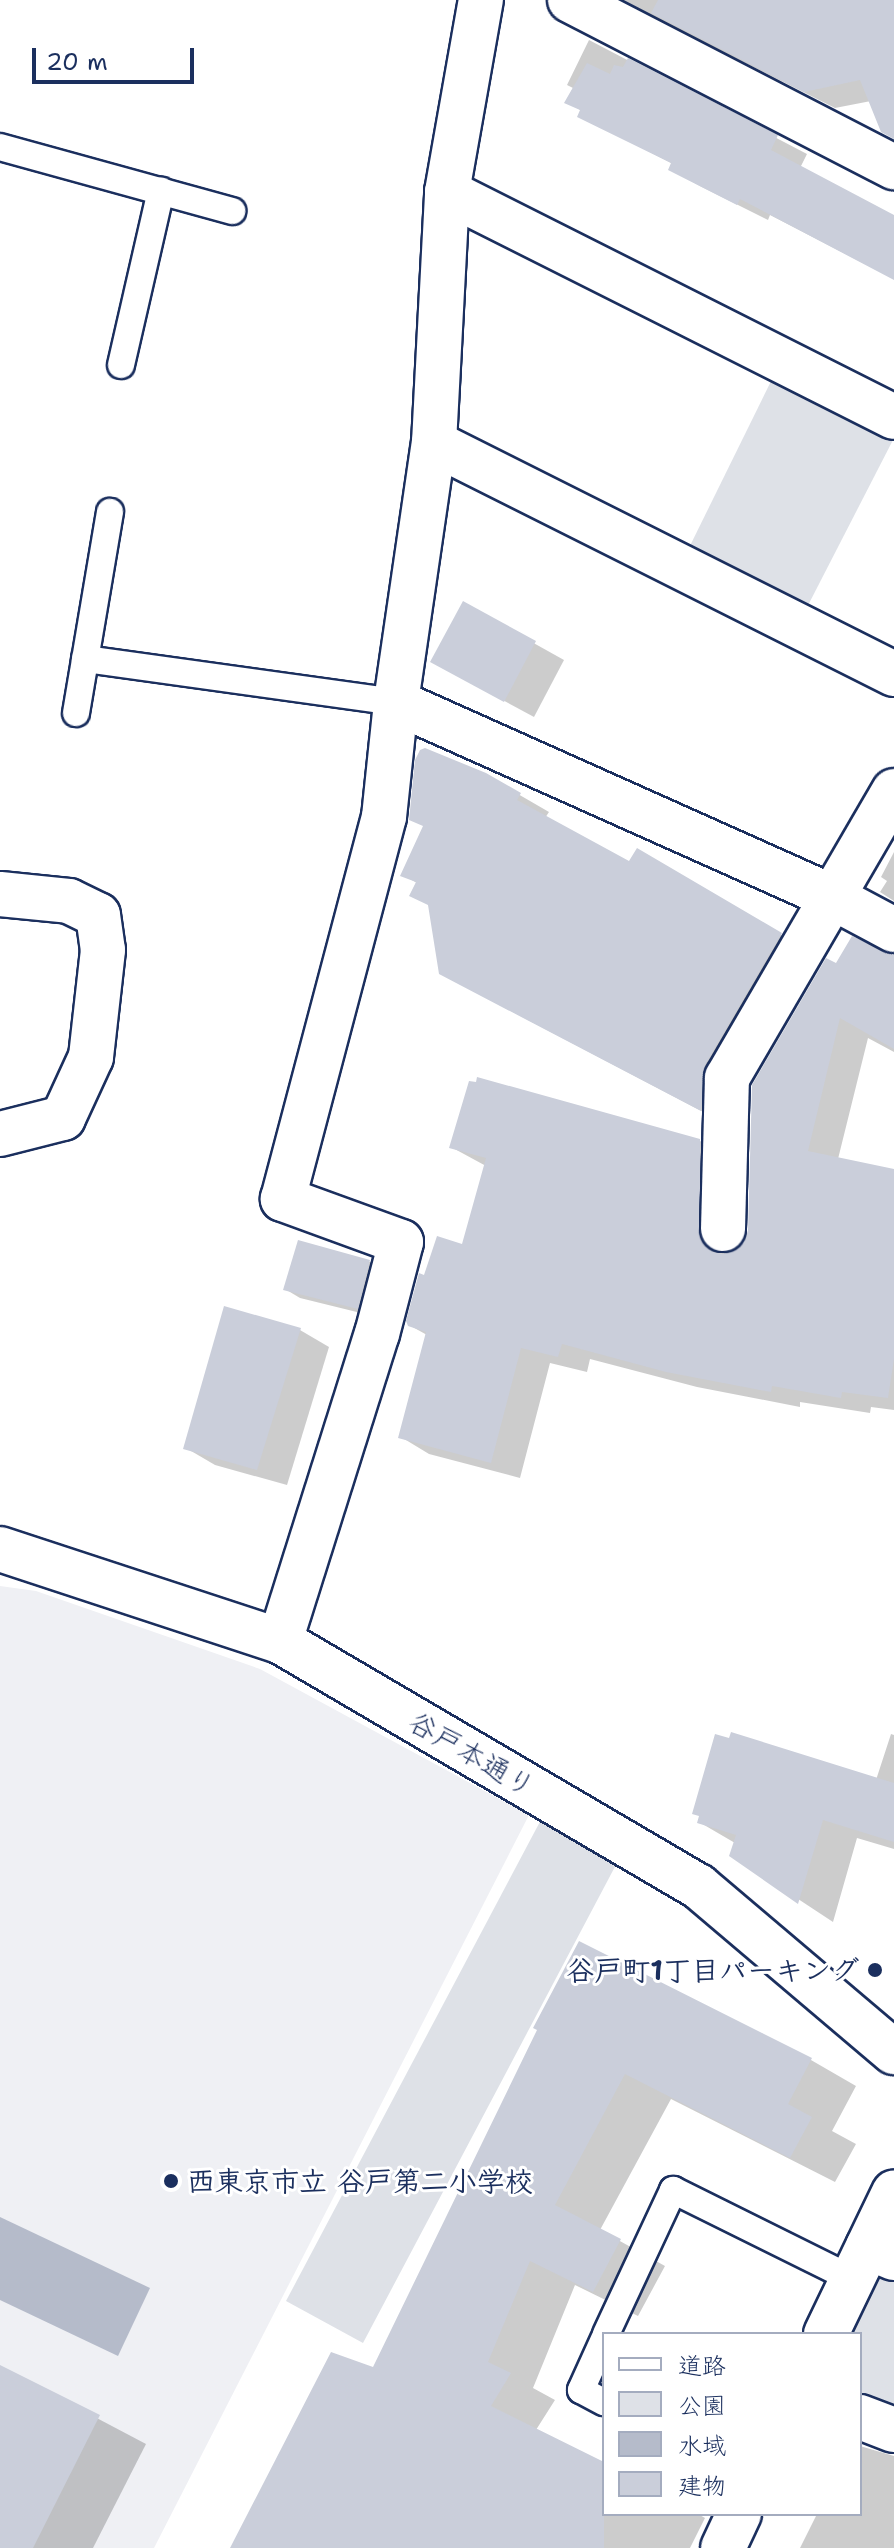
<!DOCTYPE html>
<html>
<head>
<meta charset="utf-8">
<style>
  body { margin:0 }
  #map { position:relative; width:894px; height:2548px; overflow:hidden; background:#fff; font-family:"Shantell Sans","Klee One",sans-serif }
  div>[style] { position:absolute }
  .built>* { inset:0; background:#eff0f4 }
  .green>* { inset:0; background:#dee1e7 }
  .water>* { inset:0; background:#b5bbca }
  .shadow>* { inset:0; background:#0003 }
  .building>* { inset:0; background:#caceda }
  .roads { filter:drop-shadow(2px 0 #1b2f5e) drop-shadow(-2px 0 #1b2f5e) drop-shadow(0 2px #1b2f5e) drop-shadow(0 -2px #1b2f5e) }
  .service>* { height:26px; margin:-13px; padding:0 13px; transform-origin:13px; border-radius:13px; background:#fff }
  .minor>* { height:44px; margin:-22px; padding:0 22px; transform-origin:22px; border-radius:22px; background:#fff }
  .tertiary>* { height:44px; margin:-22px; padding:0 22px; transform-origin:22px; border-radius:22px; background:#fff }
  .secondary>* { height:44px; margin:-22px; padding:0 22px; transform-origin:22px; border-radius:22px; background:#fff }
  .dots>* { width:22px; height:22px; translate:-50% -50%; box-sizing:border-box; border:4px solid #fff; border-radius:50% }
  span { translate:-50% -50%; white-space:nowrap; text-align:center; line-height:1.15; -webkit-text-stroke:6px #fff; paint-order:stroke }
  .street-label { font-size:28px; color:#1b2f5e }
  .poi-label { font-size:28px; color:#1b2f5e; font-weight:700 }
  .right { translate:-100% -50%; text-align:right }
  .left { translate:0 -50%; text-align:left }
  .legend { position:absolute; left:602px; top:2332px; width:260px; height:184px; box-sizing:border-box; background:#fff; border:2px solid #a4acbf; margin:0; padding:10px 14px; list-style:none; font-size:24px; color:#1b2f5e }
  .legend li { display:flex; align-items:center; gap:16px; height:40px }
  .legend b { width:40px; border:2px solid #a4acbf }
  .scale { position:absolute; left:32px; top:48px; width:162px; height:36px; box-sizing:border-box; border:4px solid #1b2f5e; border-top:0; padding-left:10px; font-size:24px; line-height:28px; white-space:nowrap; color:#1b2f5e; -webkit-text-stroke:6px #fff; paint-order:stroke }
</style>
</head>
<body>
<div id="map">
  <div class="built">
    <i style="clip-path:polygon(0 1586px,36px 1591px,260px 1669px,529px 1815px,154px 2548px,0 2548px)"></i>
  </div>
  <div class="green">
    <i style="clip-path:polygon(776px 371px,894px 438px,801px 619px,684px 558px)"></i>
    <i style="clip-path:polygon(543px 1816px,618px 1861px,363px 2343px,286px 2301px)"></i>
    <i style="clip-path:polygon(894px 2222px,894px 2430px,860px 2417px,860px 2334px,825px 2334px)"></i>
  </div>
  <div class="water">
    <i style="clip-path:polygon(0 2217px,150px 2288px,118px 2356px,0 2300px)"></i>
  </div>
  <div class="shadow">
    <i style="clip-path:polygon(620px 0,894px 0,894px 138px,871px 101px,835px 108px)"></i>
    <i style="clip-path:polygon(589px 40px,807px 154px,800px 168px,894px 217px,894px 279px,770px 215px,768px 220px,700px 186px,670px 169px,673px 164px,580px 116px,582px 111px,566px 101px,573px 88px,567px 85px)"></i>
    <i style="clip-path:polygon(464px 604px,564px 660px,534px 717px,462px 678px)"></i>
    <i style="clip-path:polygon(485px 775px,549px 812px,545px 818px,630px 864px,638px 851px,810px 952px,734px 1083px,730px 1126px,471px 990px,417px 883px,403px 875px)"></i>
    <i style="clip-path:polygon(894px 852px,894px 901px,880px 892px,887px 881px,881px 877px)"></i>
    <i style="clip-path:polygon(894px 957px,894px 1052px,868px 1038px,838px 1159px,894px 1171px,894px 1410px,871px 1407px,870px 1413px,800px 1402px,800px 1407px,697px 1387px,590px 1359px,587px 1372px,550px 1363px,520px 1478px,429px 1454px,401px 1437px,427px 1335px,409px 1325px,426px 1277px,463px 1246px,486px 1166px,451px 1147px,700px 1141px,729px 1157px,729px 1254px,737px 1252px,746px 1242px,837px 966px)"></i>
    <i style="clip-path:polygon(299px 1242px,370px 1262px,385px 1270px,373px 1316px,300px 1298px,285px 1289px)"></i>
    <i style="clip-path:polygon(226px 1308px,300px 1330px,329px 1347px,287px 1485px,215px 1465px,186px 1448px)"></i>
    <i style="clip-path:polygon(891px 1734px,894px 1735px,894px 1849px,857px 1838px,833px 1922px,731px 1855px,735px 1843px,699px 1822px,876px 1780px)"></i>
    <i style="clip-path:polygon(540px 2030px,811px 2060px,856px 2086px,832px 2131px,856px 2144px,835px 2182px,671px 2099px,600px 2230px,665px 2266px,638px 2316px,575px 2285px,533px 2388px,555px 2400px,461px 2548px,250px 2548px,374px 2370px)"></i>
    <i style="clip-path:polygon(0 2367px,146px 2444px,93px 2548px,0 2548px)"></i>
    <i style="clip-path:polygon(860px 2446px,894px 2456px,894px 2548px,800px 2548px,817px 2514px,860px 2514px)"></i>
    <i style="clip-path:polygon(604px 2464px,604px 2514px,698px 2514px,705px 2518px,690px 2548px,484px 2548px)"></i>
  </div>
  <div class="building">
    <i style="clip-path:polygon(658px 0,894px 0,894px 139px,881px 132px,860px 80px,804px 92px,651px 13px)"></i>
    <i style="clip-path:polygon(628px 58px,778px 135px,771px 150px,894px 215px,894px 280px,740px 199px,737px 205px,668px 170px,671px 163px,577px 117px,580px 110px,564px 103px,587px 63px,610px 74px,614px 65px,623px 67px)"></i>
    <i style="clip-path:polygon(463px 601px,536px 641px,504px 702px,430px 662px)"></i>
    <i style="clip-path:polygon(425px 748px,486px 773px,521px 793px,517px 800px,629px 861px,637px 848px,782px 933px,705px 1065px,701px 1111px,439px 974px,428px 905px,409px 896px,416px 882px,400px 876px,423px 826px,409px 820px,415px 760px,420px 750px)"></i>
    <i style="clip-path:polygon(852px 936px,894px 955px,894px 1049px,840px 1018px,808px 1151px,894px 1169px,894px 1359px,888px 1398px,842px 1392px,841px 1398px,772px 1386px,771px 1392px,666px 1372px,562px 1344px,558px 1357px,521px 1348px,491px 1463px,398px 1438px,426px 1332px,408px 1326px,406px 1321px,419px 1273px,424px 1275px,437px 1236px,462px 1244px,486px 1158px,449px 1148px,469px 1081px,476px 1082px,477px 1077px,700px 1139px,701px 1240px,711px 1251px,722px 1254px,734px 1251px,744px 1243px,748px 1230px,752px 1085px,826px 958px,836px 963px)"></i>
    <i style="clip-path:polygon(298px 1240px,370px 1260px,358px 1309px,283px 1290px)"></i>
    <i style="clip-path:polygon(224px 1306px,301px 1328px,257px 1470px,183px 1449px)"></i>
    <i style="clip-path:polygon(731px 1732px,894px 1783px,894px 1842px,823px 1820px,798px 1904px,729px 1856px,736px 1835px,697px 1823px,699px 1816px,692px 1814px,715px 1734px,729px 1738px)"></i>
    <i style="clip-path:polygon(579px 1941px,812px 2058px,788px 2104px,812px 2117px,790px 2158px,625px 2074px,555px 2205px,621px 2239px,593px 2292px,530px 2261px,488px 2362px,511px 2373px,491px 2406px,604px 2462px,604px 2548px,230px 2548px,331px 2352px,373px 2367px,537px 2030px,533px 2028px)"></i>
    <i style="clip-path:polygon(0 2365px,100px 2415px,33px 2548px,0 2548px)"></i>
  </div>
  <div class="roads">
    <div class="service">
      <i style="left:0;top:147px;width:241px;rotate:15.4deg"></i>
      <i style="left:121px;top:365px;width:179px;rotate:-77.1deg"></i>
      <i style="left:85px;top:659px;width:314px;rotate:7.9deg"></i>
      <i style="left:76px;top:713px;width:204px;rotate:-80.4deg"></i>
      <i style="left:606px;top:2334px;width:159px;rotate:-65deg"></i>
      <i style="left:673px;top:2190px;width:200px;rotate:26.4deg"></i>
      <i style="left:604px;top:2339px;width:56px;rotate:114.3deg"></i>
      <i style="left:581px;top:2390px;width:26px;rotate:28deg"></i>
    </div>
    <div class="minor">
      <i style="left:570px;top:0;width:365px;rotate:27.3deg"></i>
      <i style="left:447px;top:192px;width:500px;rotate:26.72deg"></i>
      <i style="left:434px;top:443px;width:515px;rotate:26.66deg"></i>
      <i style="left:396px;top:702px;width:480px;rotate:24.1deg"></i>
      <i style="left:834px;top:898px;width:68px;rotate:28.1deg"></i>
      <i style="left:0;top:894px;width:69px;rotate:5.8deg"></i>
      <i style="left:69px;top:901px;width:32px;rotate:26deg"></i>
      <i style="left:98px;top:915px;width:35px;rotate:82deg"></i>
      <i style="left:103px;top:950px;width:108px;rotate:96.4deg"></i>
      <i style="left:91px;top:1057px;width:67px;rotate:114.7deg"></i>
      <i style="left:63px;top:1118px;width:65px;rotate:165.7deg"></i>
      <i style="left:723px;top:1229px;width:151px;rotate:-88.5deg"></i>
      <i style="left:727px;top:1078px;width:332px;rotate:-59.8deg"></i>
      <i style="left:0;top:1549px;width:295px;rotate:18.2deg"></i>
      <i style="left:280px;top:1641px;width:485px;rotate:30.4deg"></i>
      <i style="left:698px;top:1886px;width:257px;rotate:40.3deg"></i>
      <i style="left:280px;top:1641px;width:322px;rotate:-72.5deg"></i>
      <i style="left:377px;top:1334px;width:95px;rotate:-75.4deg"></i>
      <i style="left:401px;top:1242px;width:126px;rotate:-160deg"></i>
      <i style="left:283px;top:1199px;width:395px;rotate:-75.2deg"></i>
      <i style="left:384px;top:817px;width:116px;rotate:-84deg"></i>
      <i style="left:396px;top:702px;width:262px;rotate:-81.7deg"></i>
      <i style="left:434px;top:443px;width:251px;rotate:-87deg"></i>
      <i style="left:447px;top:192px;width:195px;rotate:-80deg"></i>
      <i style="left:860px;top:2417px;width:36px;rotate:21deg"></i>
    </div>
    <div class="tertiary">
      <i style="left:868px;top:2247px;width:28px;rotate:23deg"></i>
    </div>
    <div class="secondary">
      <i style="left:826px;top:2334px;width:157px;rotate:-64.3deg"></i>
      <i style="left:723px;top:2548px;width:38px;rotate:-65deg"></i>
    </div>
  </div>
  <div class="dots">
    <i style="left:875px;top:1970px;background:#1b2f5e"></i>
    <i style="left:171px;top:2181px;background:#1b2f5e"></i>
  </div>
  <div class="street-label">
    <span style="left:472px;top:1754px;rotate:30deg">谷戸本通り</span>
  </div>
  <div class="poi-label">
    <span class="right" style="left:859px;top:1970px">谷戸町1丁目パーキング</span>
    <span class="left" style="left:187px;top:2181px">西東京市立 谷戸第二小学校</span>
  </div>
  <ul class="legend">
  <li><b style="height:10px;background:#fff"></b>道路</li>
  <li><b style="height:22px;background:#dee1e7"></b>公園</li>
  <li><b style="height:22px;background:#b5bbca"></b>水域</li>
  <li><b style="height:22px;background:#caceda"></b>建物</li>
  </ul>
  <div class="scale">20 m</div>
</div>
</body>
</html>
